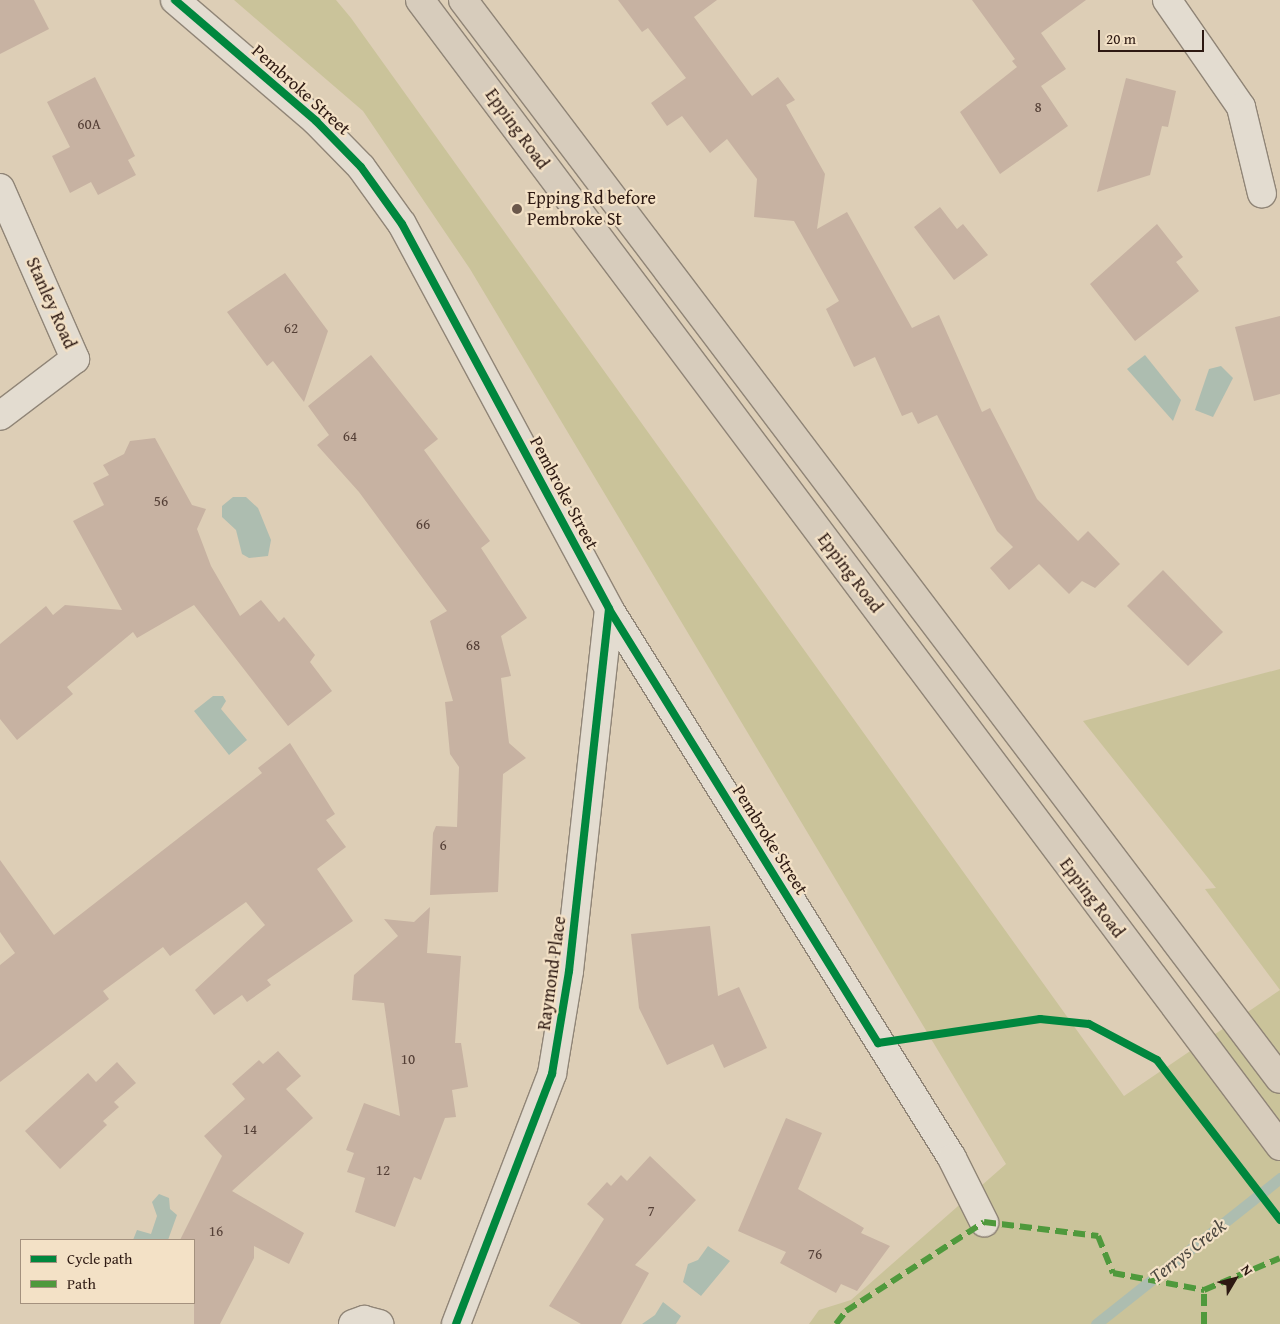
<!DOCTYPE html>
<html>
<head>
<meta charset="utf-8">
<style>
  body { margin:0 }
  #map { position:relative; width:1280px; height:1324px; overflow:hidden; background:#ddceb6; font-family:"Gentium Book Plus",serif }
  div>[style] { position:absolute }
  .green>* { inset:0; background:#cac39a }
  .water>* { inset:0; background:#adbdb0 }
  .stream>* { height:11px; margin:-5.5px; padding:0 5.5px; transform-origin:5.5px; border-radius:5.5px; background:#adbdb0 }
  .building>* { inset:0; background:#c7b2a2 }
  .roads { filter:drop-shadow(1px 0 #908577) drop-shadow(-1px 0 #908577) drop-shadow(0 1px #908577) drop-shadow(0 -1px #908577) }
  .minor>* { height:28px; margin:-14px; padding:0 14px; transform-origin:14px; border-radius:14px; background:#e3dcd0 }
  .primary>* { height:28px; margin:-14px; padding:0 14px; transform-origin:14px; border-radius:14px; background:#d7ccbc }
  .quiet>* { height:6px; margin-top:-3px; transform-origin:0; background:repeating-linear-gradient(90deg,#4f993c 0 12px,transparent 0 18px) }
  .cycleway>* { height:8px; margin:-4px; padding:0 4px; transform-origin:4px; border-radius:4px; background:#00873e }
  .dots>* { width:14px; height:14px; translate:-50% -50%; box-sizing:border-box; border:2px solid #f3e1c6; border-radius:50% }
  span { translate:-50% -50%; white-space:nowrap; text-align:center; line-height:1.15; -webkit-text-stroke:4.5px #f3e1c6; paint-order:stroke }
  .number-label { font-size:15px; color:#543f36 }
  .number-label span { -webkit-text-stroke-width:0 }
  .street-label { font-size:18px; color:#2d1912 }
  .poi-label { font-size:18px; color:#2d1912 }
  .left { translate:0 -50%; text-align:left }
  .water-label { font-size:19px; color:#4d4840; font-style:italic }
  .legend { position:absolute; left:20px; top:1239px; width:175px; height:65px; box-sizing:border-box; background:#f3e1c6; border:1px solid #a4917e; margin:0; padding:6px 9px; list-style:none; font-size:15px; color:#2d1912 }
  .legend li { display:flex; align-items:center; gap:10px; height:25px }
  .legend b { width:25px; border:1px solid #a4917e }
  .north { position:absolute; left:1210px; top:1254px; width:50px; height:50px; -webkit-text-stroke:4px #f3e1c6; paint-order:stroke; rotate:53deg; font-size:14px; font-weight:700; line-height:20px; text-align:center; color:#2d1912 }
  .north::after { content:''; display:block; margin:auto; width:18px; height:22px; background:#2d1912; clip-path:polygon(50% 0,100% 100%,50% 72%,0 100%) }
  .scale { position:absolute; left:1098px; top:30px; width:106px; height:22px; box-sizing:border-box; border:2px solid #2d1912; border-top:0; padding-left:6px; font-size:15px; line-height:18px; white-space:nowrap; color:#2d1912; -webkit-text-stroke:4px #f3e1c6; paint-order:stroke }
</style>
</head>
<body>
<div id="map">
  <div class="green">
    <i style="clip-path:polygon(234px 0,336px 0,351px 18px,1124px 1096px,1280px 990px,1205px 889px,1216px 888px,1083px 721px,1280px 669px,1280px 1324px,809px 1324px,819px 1310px,851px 1300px,1006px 1164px,470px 269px,363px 111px)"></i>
  </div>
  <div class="water">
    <i style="clip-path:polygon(1145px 355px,1181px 400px,1173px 421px,1127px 369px)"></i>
    <i style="clip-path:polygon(1221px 366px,1233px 378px,1213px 417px,1195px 410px,1209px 369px)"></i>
    <i style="clip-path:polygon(233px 497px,246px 497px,258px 508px,271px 540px,268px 556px,249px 558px,242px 554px,236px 530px,222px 517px,222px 506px)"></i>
    <i style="clip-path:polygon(213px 696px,223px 696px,226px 701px,221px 709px,247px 740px,229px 755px,194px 711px)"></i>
    <i style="clip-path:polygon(159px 1194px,169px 1198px,170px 1209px,177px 1215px,168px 1240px,133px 1240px,137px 1230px,151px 1234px,157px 1216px,152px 1202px)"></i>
    <i style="clip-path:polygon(708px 1246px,730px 1261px,701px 1296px,683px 1282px,688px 1264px,698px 1260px)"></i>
    <i style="clip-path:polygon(663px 1302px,681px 1316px,676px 1324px,642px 1324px,655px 1315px)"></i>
  </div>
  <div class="stream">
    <i style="left:1096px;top:1324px;width:235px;rotate:-38.4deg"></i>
  </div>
  <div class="building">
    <i style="clip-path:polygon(0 0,34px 0,49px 29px,0 54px)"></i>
    <i style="clip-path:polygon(618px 0,717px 0,694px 17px,752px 96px,778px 77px,795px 100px,786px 105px,825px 174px,817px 229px,847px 212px,912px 328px,939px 315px,982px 412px,990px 408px,1037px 499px,1078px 541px,1088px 531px,1120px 564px,1095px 588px,1082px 581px,1069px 594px,1039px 564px,1009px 590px,990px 568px,1013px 547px,997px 531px,937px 415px,918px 424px,912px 412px,902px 416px,875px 357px,854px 367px,826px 309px,839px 301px,794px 221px,754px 217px,757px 179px,727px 139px,710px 153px,682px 116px,667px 126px,651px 103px,686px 78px,648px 28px,642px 32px)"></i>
    <i style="clip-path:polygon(972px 0,1086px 0,1041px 33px,1066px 69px,1041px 86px,1068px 126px,1000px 174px,960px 112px,1017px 67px,1012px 61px,1015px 59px)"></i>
    <i style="clip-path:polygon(95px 77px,135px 156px,128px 160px,136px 175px,98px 195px,91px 182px,70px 193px,52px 156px,70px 147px,47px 102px)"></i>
    <i style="clip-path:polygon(1126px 78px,1176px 91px,1168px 127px,1162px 126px,1150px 175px,1097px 192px)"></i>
    <i style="clip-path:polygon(940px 207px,957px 229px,963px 224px,988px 255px,954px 280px,914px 227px)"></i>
    <i style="clip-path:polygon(1157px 224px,1183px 257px,1176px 262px,1199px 291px,1135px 341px,1090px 284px)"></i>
    <i style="clip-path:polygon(285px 273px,328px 331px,304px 402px,273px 361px,267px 366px,227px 312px)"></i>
    <i style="clip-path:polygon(1280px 316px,1280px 394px,1254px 401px,1235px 327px)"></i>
    <i style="clip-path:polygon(371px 355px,438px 439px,424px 450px,490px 541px,481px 548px,527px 618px,501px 636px,511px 676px,501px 678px,509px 743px,526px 758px,503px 774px,498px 892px,430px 895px,433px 833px,436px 826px,457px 827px,459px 767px,450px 754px,445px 702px,453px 701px,430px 621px,447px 611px,359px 492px,317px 445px,329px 435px,308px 406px)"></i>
    <i style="clip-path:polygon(155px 438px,192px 505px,206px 509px,197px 529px,211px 566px,240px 616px,261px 600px,279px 622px,284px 617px,315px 655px,310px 662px,332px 691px,288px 726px,194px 605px,137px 638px,133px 632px,67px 687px,73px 694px,17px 740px,0 719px,0 644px,46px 606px,53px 615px,65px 605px,122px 610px,73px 521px,104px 505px,93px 483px,109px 475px,103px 465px,124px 454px,130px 441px)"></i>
    <i style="clip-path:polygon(1163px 570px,1223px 632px,1188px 666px,1127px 606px)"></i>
    <i style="clip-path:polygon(290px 743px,335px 814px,326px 820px,346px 847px,317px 869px,353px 921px,267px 980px,271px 985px,247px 1002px,242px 995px,214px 1015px,195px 990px,265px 925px,246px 902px,170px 956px,163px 947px,103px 991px,109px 999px,0 1082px,0 965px,15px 953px,0 932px,0 860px,54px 935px,262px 773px,258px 768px)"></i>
    <i style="clip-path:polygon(430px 907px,427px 953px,461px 956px,455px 1043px,461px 1043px,468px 1087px,452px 1090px,456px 1117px,445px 1118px,421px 1180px,414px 1177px,395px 1227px,355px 1212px,365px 1178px,347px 1172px,354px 1153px,346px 1150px,364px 1103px,400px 1116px,384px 1003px,352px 1000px,354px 975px,398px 936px,384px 919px,414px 922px)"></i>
    <i style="clip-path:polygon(710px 926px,718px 996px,739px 987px,767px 1048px,724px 1068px,713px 1044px,667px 1065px,639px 1008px,631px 934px)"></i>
    <i style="clip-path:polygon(278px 1051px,301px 1076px,286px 1089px,313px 1118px,232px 1191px,304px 1233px,289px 1264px,254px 1246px,254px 1258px,220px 1324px,194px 1324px,194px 1240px,180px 1240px,222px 1156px,204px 1136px,245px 1099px,232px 1084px,259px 1060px,263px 1064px)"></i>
    <i style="clip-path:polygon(117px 1062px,136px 1083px,114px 1102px,119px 1107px,103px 1121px,107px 1125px,60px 1169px,25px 1131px,88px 1073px,96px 1082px)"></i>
    <i style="clip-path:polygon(786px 1118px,822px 1133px,798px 1189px,864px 1228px,861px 1233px,890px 1246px,857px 1291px,841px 1284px,836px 1293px,780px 1263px,786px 1252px,738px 1231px)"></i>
    <i style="clip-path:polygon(650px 1156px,696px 1200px,635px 1265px,649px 1273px,621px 1324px,581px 1324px,549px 1306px,604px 1219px,587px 1204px,607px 1182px,611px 1186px,621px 1175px,627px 1181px)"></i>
  </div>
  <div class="roads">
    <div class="minor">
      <i style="left:175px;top:0;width:186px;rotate:40.6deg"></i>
      <i style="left:316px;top:121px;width:64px;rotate:45.6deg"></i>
      <i style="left:361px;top:167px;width:70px;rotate:54.3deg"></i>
      <i style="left:402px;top:224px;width:437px;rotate:61.7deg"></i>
      <i style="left:609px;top:609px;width:647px;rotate:58deg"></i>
      <i style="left:952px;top:1158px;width:72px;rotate:63.4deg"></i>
      <i style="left:1167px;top:0;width:130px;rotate:55.3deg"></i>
      <i style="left:1241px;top:107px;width:89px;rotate:76.4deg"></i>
      <i style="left:0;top:188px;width:187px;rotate:66.3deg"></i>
      <i style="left:75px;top:359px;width:94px;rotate:142.8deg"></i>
      <i style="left:353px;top:1324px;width:12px;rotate:-20deg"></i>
      <i style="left:364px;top:1320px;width:16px;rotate:15deg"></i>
      <i style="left:456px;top:1324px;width:268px;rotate:-69deg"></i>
      <i style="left:552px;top:1074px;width:104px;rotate:-80.6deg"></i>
      <i style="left:569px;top:971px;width:364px;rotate:-83.7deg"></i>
    </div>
    <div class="primary">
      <i style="left:420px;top:0;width:1433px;rotate:53.11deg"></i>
      <i style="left:463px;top:0;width:1353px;rotate:52.87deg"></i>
    </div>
  </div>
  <div class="quiet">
    <i style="left:836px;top:1324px;width:16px;rotate:-52deg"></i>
    <i style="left:846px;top:1311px;width:164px;rotate:-32.8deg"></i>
    <i style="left:984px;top:1222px;width:115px;rotate:7deg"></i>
    <i style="left:1098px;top:1236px;width:40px;rotate:68deg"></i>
    <i style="left:1113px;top:1273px;width:93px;rotate:10.6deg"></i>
    <i style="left:1204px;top:1324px;width:34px;rotate:-90deg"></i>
    <i style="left:1204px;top:1290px;width:82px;rotate:-22.8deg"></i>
  </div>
  <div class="cycleway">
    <i style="left:175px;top:0;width:186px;rotate:40.6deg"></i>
    <i style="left:316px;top:121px;width:64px;rotate:45.6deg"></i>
    <i style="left:361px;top:167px;width:70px;rotate:54.3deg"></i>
    <i style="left:402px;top:224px;width:437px;rotate:61.7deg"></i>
    <i style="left:609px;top:609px;width:511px;rotate:58.21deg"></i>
    <i style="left:878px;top:1043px;width:164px;rotate:-8.4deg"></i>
    <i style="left:1040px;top:1019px;width:49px;rotate:5.8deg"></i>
    <i style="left:1089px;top:1024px;width:77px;rotate:27.9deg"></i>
    <i style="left:1157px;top:1060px;width:202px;rotate:52.4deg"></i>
    <i style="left:456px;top:1324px;width:268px;rotate:-69deg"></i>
    <i style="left:552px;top:1074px;width:104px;rotate:-80.6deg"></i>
    <i style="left:569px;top:971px;width:364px;rotate:-83.7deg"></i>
  </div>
  <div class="dots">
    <i style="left:517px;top:209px;background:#6b584b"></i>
  </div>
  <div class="number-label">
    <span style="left:1038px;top:107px">8</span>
    <span style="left:89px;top:124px">60A</span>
    <span style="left:291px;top:328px">62</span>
    <span style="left:350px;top:436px">64</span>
    <span style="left:161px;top:501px">56</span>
    <span style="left:423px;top:524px">66</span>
    <span style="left:473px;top:645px">68</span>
    <span style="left:443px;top:845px">6</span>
    <span style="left:408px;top:1059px">10</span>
    <span style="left:250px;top:1129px">14</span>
    <span style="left:383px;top:1170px">12</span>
    <span style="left:651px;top:1211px">7</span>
    <span style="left:216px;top:1231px">16</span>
    <span style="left:815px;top:1254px">76</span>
  </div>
  <div class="street-label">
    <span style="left:301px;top:90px;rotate:42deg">Pembroke Street</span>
    <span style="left:517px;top:129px;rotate:54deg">Epping Road</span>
    <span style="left:51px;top:303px;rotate:66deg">Stanley Road</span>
    <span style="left:564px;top:493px;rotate:62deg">Pembroke Street</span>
    <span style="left:850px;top:573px;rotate:53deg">Epping Road</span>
    <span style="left:770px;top:840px;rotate:58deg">Pembroke Street</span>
    <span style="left:1092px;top:898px;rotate:53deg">Epping Road</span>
    <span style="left:552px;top:973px;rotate:-82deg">Raymond Place</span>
  </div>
  <div class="poi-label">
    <span class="left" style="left:527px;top:209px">Epping Rd before<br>Pembroke St</span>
  </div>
  <div class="water-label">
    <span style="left:1188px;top:1251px;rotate:-38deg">Terrys Creek</span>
  </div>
  <ul class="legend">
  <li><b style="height:6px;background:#00873e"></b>Cycle path</li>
  <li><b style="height:6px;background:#4f993c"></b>Path</li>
  </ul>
  <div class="north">N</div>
  <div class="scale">20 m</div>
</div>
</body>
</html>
